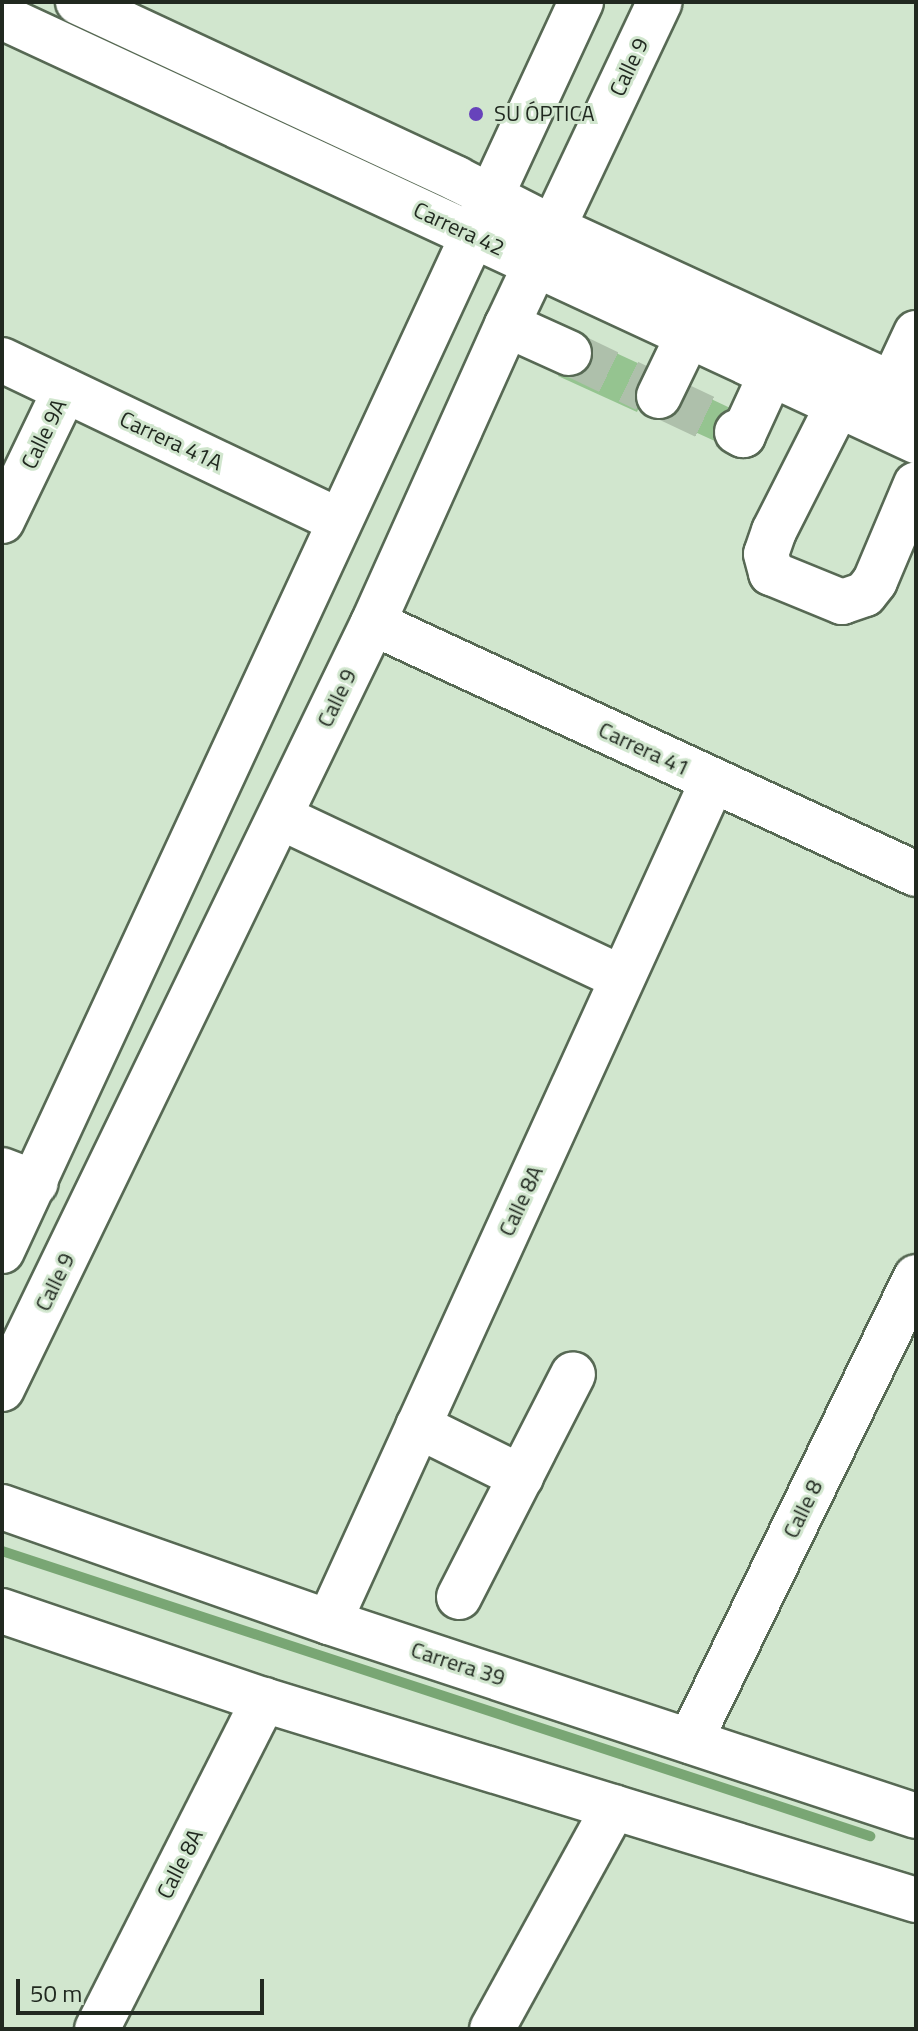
<!DOCTYPE html>
<html>
<head>
<meta charset="utf-8">
<style>
  body { margin:0 }
  #map { position:relative; width:918px; height:2031px; overflow:hidden; background:#d1e6ce; font-family:"Titillium Web",sans-serif }
  div>[style] { position:absolute }
  .stream>* { height:10px; margin:-5px; padding:0 5px; transform-origin:5px; border-radius:5px; background:#79a674 }
  .building>* { inset:0; background:#95c490 }
  .minor-tunnel>* { height:44px; margin-top:-22px; transform-origin:0; background:repeating-linear-gradient(90deg,#aec0ab 0 44px,transparent 0 66px) }
  .roads { filter:drop-shadow(2px 0 #576954) drop-shadow(-2px 0 #576954) drop-shadow(0 2px #576954) drop-shadow(0 -2px #576954) }
  .minor>* { height:44px; margin:-22px; padding:0 22px; transform-origin:22px; border-radius:22px; background:#fff }
  .major>* { height:44px; margin:-22px; padding:0 22px; transform-origin:22px; border-radius:22px; background:#fff }
  .dots>* { width:22px; height:22px; translate:-50% -50%; box-sizing:border-box; border:4px solid #d1e6ce; border-radius:50% }
  span { translate:-50% -50%; white-space:nowrap; text-align:center; line-height:1.15; -webkit-text-stroke:6px #d1e6ce; paint-order:stroke }
  .street-label { font-size:22px; color:#212920 }
  .poi-label { font-size:22px; color:#212920 }
  .left { translate:0 -50%; text-align:left }
  .frame { position:absolute; inset:0; border:4px solid #212920; pointer-events:none }
  .scale { position:absolute; left:16px; top:1979px; width:248px; height:36px; box-sizing:border-box; border:4px solid #212920; border-top:0; padding-left:10px; font-size:24px; line-height:28px; white-space:nowrap; color:#212920; -webkit-text-stroke:6px #d1e6ce; paint-order:stroke }
</style>
</head>
<body>
<div id="map">
  <div class="stream">
    <i style="left:2px;top:1551px;width:914px;rotate:18.18deg"></i>
  </div>
  <div class="building">
    <i style="clip-path:polygon(577px 335px,655px 371px,637px 412px,558px 376px)"></i>
    <i style="clip-path:polygon(673px 381px,745px 415px,730px 448px,658px 415px)"></i>
  </div>
  <div class="minor-tunnel">
    <i style="left:569px;top:353px;width:85px;rotate:25.7deg"></i>
    <i style="left:665px;top:398px;width:80px;rotate:25.3deg"></i>
  </div>
  <div class="roads">
    <div class="minor">
      <i style="left:78px;top:2px;width:418px;rotate:25deg"></i>
      <i style="left:457px;top:179px;width:108px;rotate:27deg"></i>
      <i style="left:553px;top:228px;width:400px;rotate:24.7deg"></i>
      <i style="left:2px;top:17px;width:1008px;rotate:24.89deg"></i>
      <i style="left:507px;top:325px;width:68px;rotate:24.3deg"></i>
      <i style="left:2px;top:360px;width:374px;rotate:25.5deg"></i>
      <i style="left:659px;top:396px;width:67px;rotate:-64.2deg"></i>
      <i style="left:838px;top:405px;width:141px;rotate:116.9deg"></i>
      <i style="left:774px;top:531px;width:24px;rotate:109deg"></i>
      <i style="left:766px;top:554px;width:20px;rotate:75deg"></i>
      <i style="left:771px;top:573px;width:77px;rotate:22.2deg"></i>
      <i style="left:842px;top:602px;width:24px;rotate:-19deg"></i>
      <i style="left:865px;top:594px;width:16px;rotate:-52deg"></i>
      <i style="left:875px;top:581px;width:105px;rotate:-67.1deg"></i>
      <i style="left:880px;top:410px;width:85px;rotate:-64.9deg"></i>
      <i style="left:737px;top:432px;width:7px;rotate:27deg"></i>
      <i style="left:743px;top:435px;width:67px;rotate:-65.3deg"></i>
      <i style="left:2px;top:521px;width:145px;rotate:-64.3deg"></i>
      <i style="left:373px;top:623px;width:598px;rotate:24.81deg"></i>
      <i style="left:280px;top:817px;width:378px;rotate:25.2deg"></i>
      <i style="left:2px;top:1170px;width:36px;rotate:21deg"></i>
      <i style="left:418px;top:1426px;width:115px;rotate:26.3deg"></i>
      <i style="left:459px;top:1597px;width:250px;rotate:-62.9deg"></i>
      <i style="left:329px;top:1622px;width:925px;rotate:-65.48deg"></i>
      <i style="left:690px;top:1741px;width:516px;rotate:-64.03deg"></i>
      <i style="left:97px;top:2029px;width:369px;rotate:-63.1deg"></i>
      <i style="left:492px;top:2029px;width:253px;rotate:-61.2deg"></i>
    </div>
    <div class="major">
      <i style="left:2px;top:1251px;width:1377px;rotate:-65.13deg"></i>
      <i style="left:2px;top:1389px;width:851px;rotate:-64.16deg"></i>
      <i style="left:373px;top:623px;width:327px;rotate:-65.8deg"></i>
      <i style="left:507px;top:325px;width:357px;rotate:-64.7deg"></i>
      <i style="left:2px;top:1507px;width:347px;rotate:19.4deg"></i>
      <i style="left:329px;top:1622px;width:618px;rotate:18.29deg"></i>
      <i style="left:2px;top:1611px;width:277px;rotate:18.8deg"></i>
      <i style="left:264px;top:1700px;width:682px;rotate:17.05deg"></i>
    </div>
  </div>
  <div class="dots">
    <i style="left:476px;top:114px;background:#6743bb"></i>
  </div>
  <div class="street-label">
    <span style="left:629px;top:67px;rotate:-65deg">Calle 9</span>
    <span style="left:459px;top:229px;rotate:25deg">Carrera 42</span>
    <span style="left:44px;top:434px;rotate:-64deg">Calle 9A</span>
    <span style="left:171px;top:441px;rotate:25deg">Carrera 41A</span>
    <span style="left:337px;top:698px;rotate:-64deg">Calle 9</span>
    <span style="left:644px;top:749px;rotate:25deg">Carrera 41</span>
    <span style="left:521px;top:1201px;rotate:-65deg">Calle 8A</span>
    <span style="left:55px;top:1282px;rotate:-64deg">Calle 9</span>
    <span style="left:803px;top:1509px;rotate:-64deg">Calle 8</span>
    <span style="left:458px;top:1664px;rotate:18deg">Carrera 39</span>
    <span style="left:180px;top:1864px;rotate:-63deg">Calle 8A</span>
  </div>
  <div class="poi-label">
    <span class="left" style="left:494px;top:114px">SU ÓPTICA</span>
  </div>
  <div class="frame"></div>
  <div class="scale">50 m</div>
</div>
</body>
</html>
